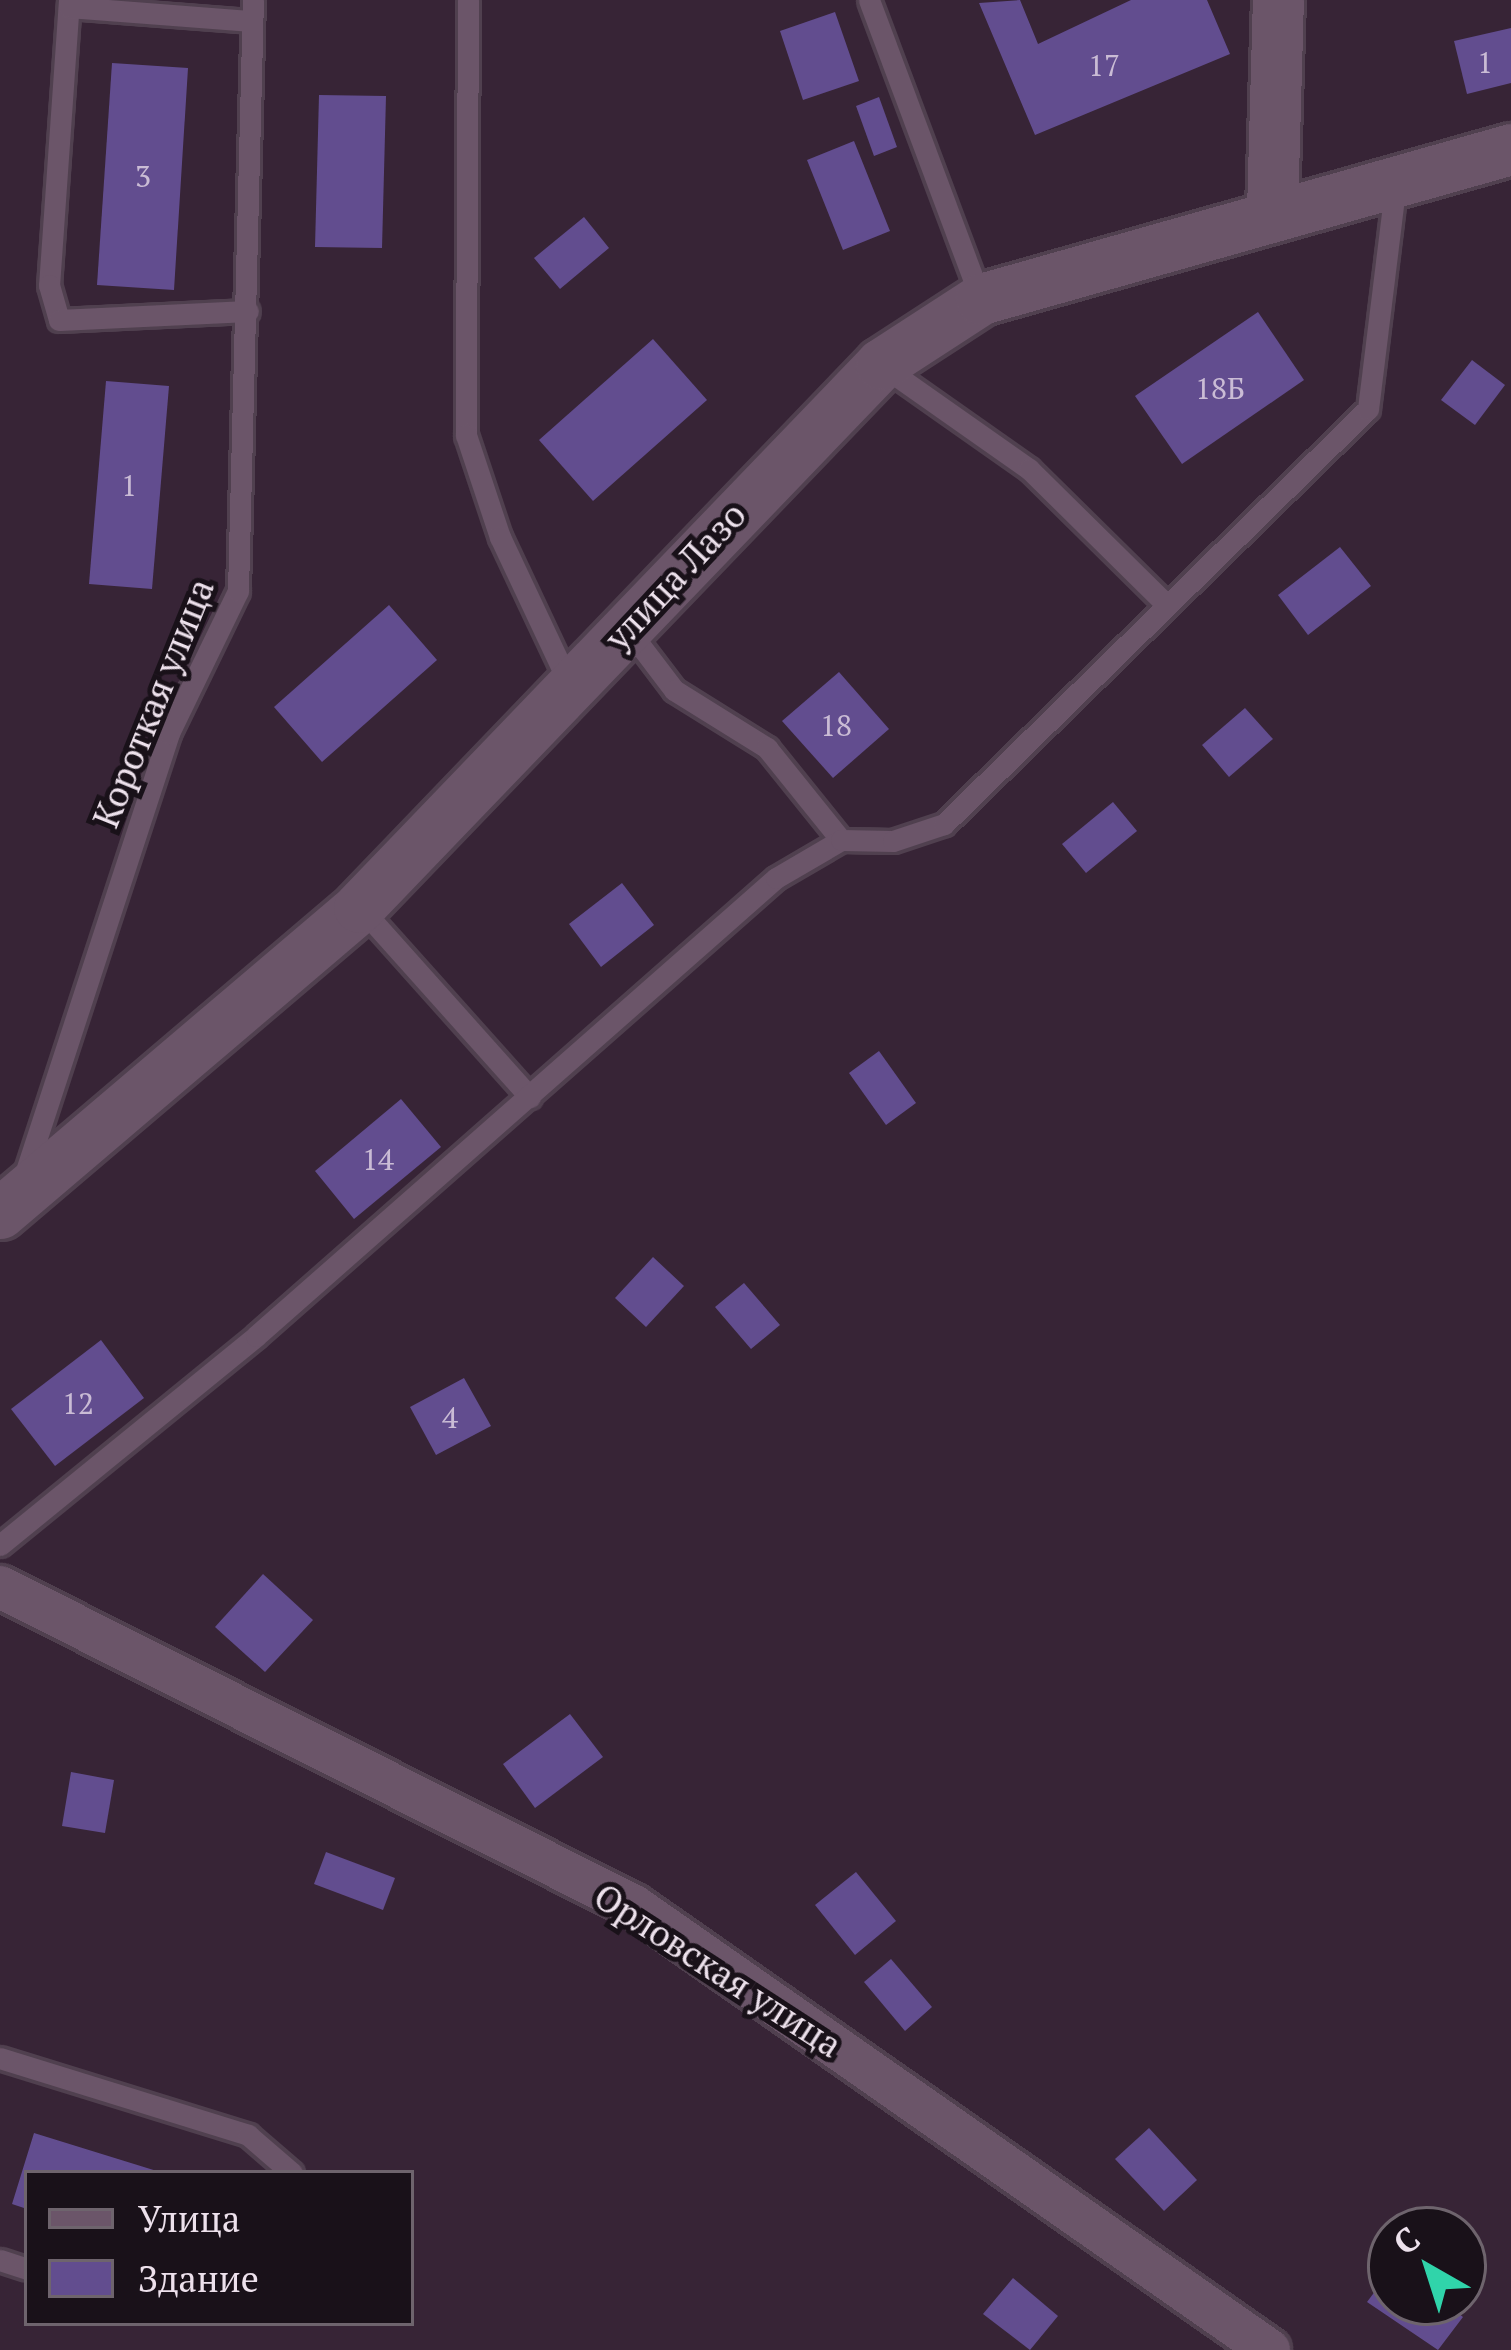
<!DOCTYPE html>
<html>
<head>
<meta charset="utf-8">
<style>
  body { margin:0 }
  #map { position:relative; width:1511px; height:2350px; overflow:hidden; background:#372436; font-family:"PT Serif",serif }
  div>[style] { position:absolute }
  .building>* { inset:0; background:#624d8f }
  .roads { filter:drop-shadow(3px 0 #50404f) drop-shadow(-3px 0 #50404f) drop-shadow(0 3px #50404f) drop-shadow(0 -3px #50404f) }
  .service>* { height:21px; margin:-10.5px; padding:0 10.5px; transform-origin:10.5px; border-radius:10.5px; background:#6b5569 }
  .minor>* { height:42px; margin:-21px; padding:0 21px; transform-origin:21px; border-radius:21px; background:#6b5569 }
  .tertiary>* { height:51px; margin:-25.5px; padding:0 25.5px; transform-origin:25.5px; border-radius:25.5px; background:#6b5569 }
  span { translate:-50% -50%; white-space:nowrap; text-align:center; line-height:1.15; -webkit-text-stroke:10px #191119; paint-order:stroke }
  .number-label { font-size:30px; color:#cabcd5 }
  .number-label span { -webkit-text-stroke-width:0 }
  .street-label { font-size:36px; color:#ede1ec }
  .legend { position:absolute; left:24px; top:2170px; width:390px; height:156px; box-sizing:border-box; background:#191119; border:3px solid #6e646d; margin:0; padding:15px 21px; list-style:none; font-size:36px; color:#ede1ec }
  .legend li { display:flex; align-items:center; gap:24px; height:60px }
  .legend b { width:60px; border:3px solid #6e646d }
  .north { position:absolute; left:1367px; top:2206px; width:120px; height:120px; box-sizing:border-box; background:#191119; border:3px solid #6e646d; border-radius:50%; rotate:321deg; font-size:33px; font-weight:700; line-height:48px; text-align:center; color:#ede1ec }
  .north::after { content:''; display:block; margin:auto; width:42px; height:54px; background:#30d4aa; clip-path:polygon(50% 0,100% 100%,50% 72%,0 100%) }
</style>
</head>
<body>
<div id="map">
  <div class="building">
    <i style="clip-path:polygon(1020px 0,1038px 44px,1131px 0,1207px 0,1230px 54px,1035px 135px,979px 3px)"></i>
    <i style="clip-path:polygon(835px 12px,859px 81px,803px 100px,780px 31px)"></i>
    <i style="clip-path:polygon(1511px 28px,1511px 83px,1467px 94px,1454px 41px)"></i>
    <i style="clip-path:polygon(112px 63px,188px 68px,174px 290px,97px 285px)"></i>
    <i style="clip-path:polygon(319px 95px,386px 96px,382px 248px,315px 247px)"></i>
    <i style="clip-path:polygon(879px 97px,897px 147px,874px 156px,856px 106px)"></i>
    <i style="clip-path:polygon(854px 141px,890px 231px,843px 250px,807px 160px)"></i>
    <i style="clip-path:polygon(584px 217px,609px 248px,560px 289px,534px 258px)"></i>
    <i style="clip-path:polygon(1258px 312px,1304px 380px,1182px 464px,1135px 396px)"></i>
    <i style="clip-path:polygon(653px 339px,707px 400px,593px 501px,539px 440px)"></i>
    <i style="clip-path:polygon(1472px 360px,1505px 385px,1475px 425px,1441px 400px)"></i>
    <i style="clip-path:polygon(106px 381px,169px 386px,152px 589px,89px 584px)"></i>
    <i style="clip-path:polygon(1340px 547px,1371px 586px,1308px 635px,1278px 595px)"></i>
    <i style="clip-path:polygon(389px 605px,437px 660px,322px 762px,274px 707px)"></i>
    <i style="clip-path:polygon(839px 672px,889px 729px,833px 778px,782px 721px)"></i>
    <i style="clip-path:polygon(1245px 708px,1273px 739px,1229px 777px,1202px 745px)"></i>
    <i style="clip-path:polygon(1113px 802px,1137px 831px,1086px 873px,1062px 844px)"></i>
    <i style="clip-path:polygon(622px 883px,654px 925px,601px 967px,569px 924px)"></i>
    <i style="clip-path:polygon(879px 1051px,916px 1103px,886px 1125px,849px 1073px)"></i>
    <i style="clip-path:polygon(401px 1099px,441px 1147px,354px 1219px,315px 1171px)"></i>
    <i style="clip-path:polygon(653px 1257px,684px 1286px,646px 1327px,615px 1298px)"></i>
    <i style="clip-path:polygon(744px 1283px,780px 1325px,751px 1349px,715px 1307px)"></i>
    <i style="clip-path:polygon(101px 1340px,144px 1398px,55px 1466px,11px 1409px)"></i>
    <i style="clip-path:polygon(464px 1378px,491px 1426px,436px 1455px,410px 1407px)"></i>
    <i style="clip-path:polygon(263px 1574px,313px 1620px,265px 1672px,215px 1627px)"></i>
    <i style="clip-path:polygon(570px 1714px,603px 1757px,535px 1808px,503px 1764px)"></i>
    <i style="clip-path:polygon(71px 1772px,114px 1780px,105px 1833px,62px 1826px)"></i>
    <i style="clip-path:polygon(326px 1852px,395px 1878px,383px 1910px,314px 1884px)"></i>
    <i style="clip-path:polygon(856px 1872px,896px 1921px,855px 1955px,815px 1905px)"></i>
    <i style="clip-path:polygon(891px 1959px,932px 2007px,905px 2031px,864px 1982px)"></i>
    <i style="clip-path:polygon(1149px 2128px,1197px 2180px,1164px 2211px,1115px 2159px)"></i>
    <i style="clip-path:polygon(34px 2133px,160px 2172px,160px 2173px,27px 2173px,27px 2209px,12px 2204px)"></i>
    <i style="clip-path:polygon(1391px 2270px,1391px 2302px,1444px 2302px,1463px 2317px,1438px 2350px,1367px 2302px)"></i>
    <i style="clip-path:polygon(1013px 2278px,1058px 2316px,1030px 2350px,983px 2314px)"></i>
  </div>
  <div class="roads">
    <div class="service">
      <i style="left:69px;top:0;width:286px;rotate:94deg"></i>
      <i style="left:49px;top:285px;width:36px;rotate:74deg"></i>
      <i style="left:59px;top:320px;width:189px;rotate:-2.7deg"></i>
      <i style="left:468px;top:0;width:435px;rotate:90.3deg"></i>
      <i style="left:466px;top:435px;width:108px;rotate:71.6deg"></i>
      <i style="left:500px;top:537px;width:165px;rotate:64.8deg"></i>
      <i style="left:869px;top:0;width:319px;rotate:69.5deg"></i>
      <i style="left:69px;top:7px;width:183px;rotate:4.4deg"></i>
      <i style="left:881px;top:365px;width:181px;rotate:35.1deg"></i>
      <i style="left:1029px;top:469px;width:192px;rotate:44.6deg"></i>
      <i style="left:627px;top:628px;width:78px;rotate:52.8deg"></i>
      <i style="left:674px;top:690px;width:110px;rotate:31.9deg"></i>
      <i style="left:767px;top:748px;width:118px;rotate:51.2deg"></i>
      <i style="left:360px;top:907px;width:255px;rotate:48.2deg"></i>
      <i style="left:23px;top:1180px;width:470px;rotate:-71.9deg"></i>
      <i style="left:169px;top:733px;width:158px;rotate:-64.1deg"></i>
      <i style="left:238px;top:591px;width:591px;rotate:-88.55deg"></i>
      <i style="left:0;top:1545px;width:330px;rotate:-39.2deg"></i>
      <i style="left:256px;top:1336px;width:693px;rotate:-41.37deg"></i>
      <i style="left:776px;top:878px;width:75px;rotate:-30.3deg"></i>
      <i style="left:841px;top:840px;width:52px;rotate:1.1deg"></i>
      <i style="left:893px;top:841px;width:54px;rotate:-18.4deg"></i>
      <i style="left:944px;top:824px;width:593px;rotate:-44.39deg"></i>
      <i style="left:1368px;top:409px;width:230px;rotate:-83deg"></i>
      <i style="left:0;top:2058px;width:260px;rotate:17.2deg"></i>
      <i style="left:248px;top:2135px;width:58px;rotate:40.8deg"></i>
      <i style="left:0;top:2260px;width:28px;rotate:18deg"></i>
    </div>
    <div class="minor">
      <i style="left:0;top:1587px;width:710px;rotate:26.71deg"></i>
      <i style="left:634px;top:1906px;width:775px;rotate:34.96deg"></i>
    </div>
    <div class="tertiary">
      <i style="left:1272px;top:211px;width:211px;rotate:-88.4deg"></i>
      <i style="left:0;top:1213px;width:472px;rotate:-40.4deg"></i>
      <i style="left:359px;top:907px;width:753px;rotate:-46.13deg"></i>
      <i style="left:881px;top:364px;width:119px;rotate:-33deg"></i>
      <i style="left:981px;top:299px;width:551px;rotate:-15.8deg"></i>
    </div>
  </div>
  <div class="number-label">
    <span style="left:1485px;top:62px">1</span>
    <span style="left:1104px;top:65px">17</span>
    <span style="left:143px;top:176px">3</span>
    <span style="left:1220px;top:388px">18Б</span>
    <span style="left:129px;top:485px">1</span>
    <span style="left:836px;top:725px">18</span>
    <span style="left:378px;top:1159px">14</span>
    <span style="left:78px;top:1403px">12</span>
    <span style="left:450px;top:1417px">4</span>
  </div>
  <div class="street-label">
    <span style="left:675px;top:576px;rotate:-47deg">улица Лазо</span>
    <span style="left:153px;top:703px;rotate:-68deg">Короткая улица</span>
    <span style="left:718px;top:1970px;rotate:33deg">Орловская улица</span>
  </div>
  <ul class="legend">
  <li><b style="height:15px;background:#6b5569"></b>Улица</li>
  <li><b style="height:33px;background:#624d8f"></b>Здание</li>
  </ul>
  <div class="north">С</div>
</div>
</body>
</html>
